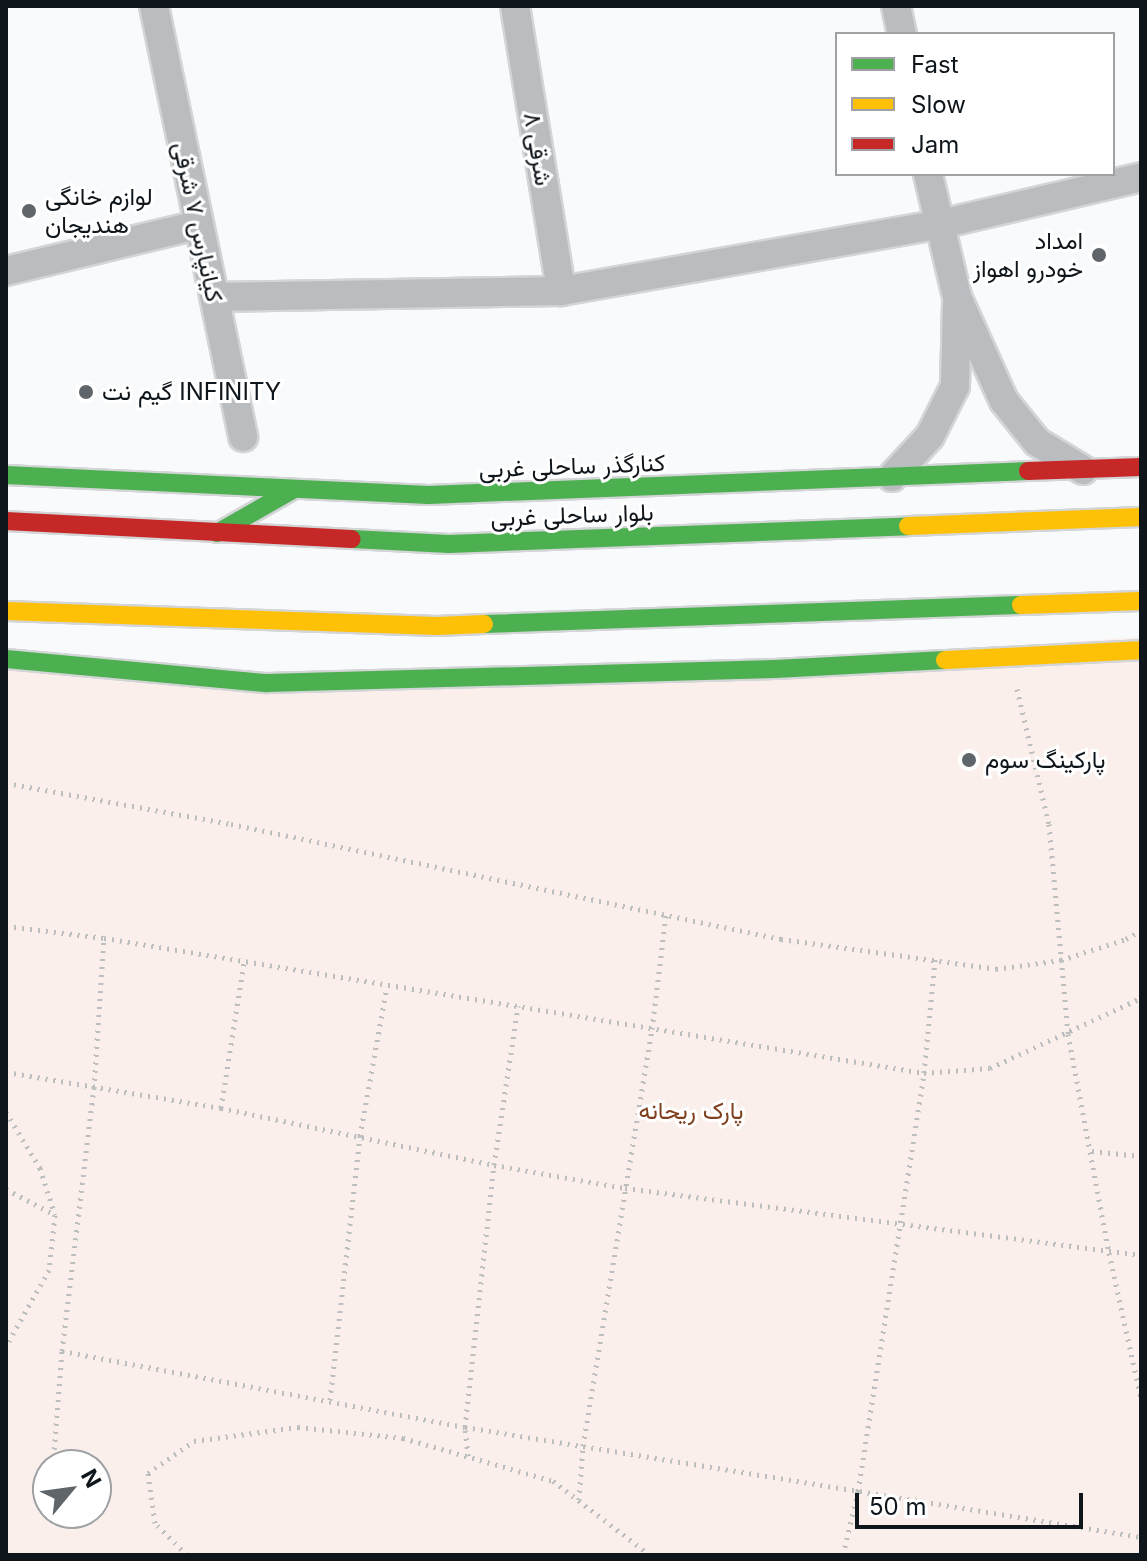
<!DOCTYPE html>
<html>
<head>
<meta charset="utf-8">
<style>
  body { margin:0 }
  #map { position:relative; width:1147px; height:1561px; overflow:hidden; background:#f8fafc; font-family:Inter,Vazirmatn,sans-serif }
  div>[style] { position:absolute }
  .green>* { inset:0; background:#faefeb }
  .path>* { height:5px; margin-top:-2.5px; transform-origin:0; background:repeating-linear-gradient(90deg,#bcbec0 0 2px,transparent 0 8px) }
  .roads { filter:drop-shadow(2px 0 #d3d5d7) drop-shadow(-2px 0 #d3d5d7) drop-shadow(0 2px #d3d5d7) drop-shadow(0 -2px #d3d5d7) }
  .street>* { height:28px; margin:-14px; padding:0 14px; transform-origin:14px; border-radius:14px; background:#babdc0 }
  .fast>* { height:18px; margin:-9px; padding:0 9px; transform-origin:9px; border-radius:9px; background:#4caf50 }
  .slow>* { height:18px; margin:-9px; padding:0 9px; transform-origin:9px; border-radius:9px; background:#ffc107 }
  .jam>* { height:18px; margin:-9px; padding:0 9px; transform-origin:9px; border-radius:9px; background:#c62828 }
  .dots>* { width:22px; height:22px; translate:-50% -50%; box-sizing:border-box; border:4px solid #fff; border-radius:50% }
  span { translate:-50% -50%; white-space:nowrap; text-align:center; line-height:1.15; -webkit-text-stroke:6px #fff; paint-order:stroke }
  .street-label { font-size:24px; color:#0e151b }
  .poi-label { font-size:24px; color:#0e151b }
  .left { translate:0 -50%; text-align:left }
  .right { translate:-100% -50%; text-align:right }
  .park-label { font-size:24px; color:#7f4020 }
  .frame { position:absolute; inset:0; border:8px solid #0e151b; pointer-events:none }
  .legend { position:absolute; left:835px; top:32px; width:280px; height:144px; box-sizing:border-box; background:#fff; border:2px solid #9fa1a4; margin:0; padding:10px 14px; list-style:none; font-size:24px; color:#0e151b }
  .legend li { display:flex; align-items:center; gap:16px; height:40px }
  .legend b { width:40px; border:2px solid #9fa1a4 }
  .north { position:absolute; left:32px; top:1449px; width:80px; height:80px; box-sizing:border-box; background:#fff; border:2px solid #9fa1a4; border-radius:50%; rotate:61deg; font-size:22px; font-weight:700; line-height:32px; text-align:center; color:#0e151b }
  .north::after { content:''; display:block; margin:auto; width:28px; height:36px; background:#60656a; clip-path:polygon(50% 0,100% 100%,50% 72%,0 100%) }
  .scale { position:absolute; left:855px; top:1493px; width:228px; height:36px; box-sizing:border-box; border:4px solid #0e151b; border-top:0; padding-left:10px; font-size:24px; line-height:28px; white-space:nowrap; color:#0e151b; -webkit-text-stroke:6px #fff; paint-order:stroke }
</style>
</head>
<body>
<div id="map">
  <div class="green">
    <i style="clip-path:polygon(evenodd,1141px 637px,1141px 1555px,6px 1555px,6px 670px,431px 686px,1141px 637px,48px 1465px,96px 1465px,96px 1513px,48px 1513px,48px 1465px)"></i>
  </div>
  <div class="path">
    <i style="left:1017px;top:689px;width:139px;rotate:76.7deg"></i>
    <i style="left:1049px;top:824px;width:211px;rotate:84.8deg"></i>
    <i style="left:1068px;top:1034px;width:223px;rotate:79.4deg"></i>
    <i style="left:1109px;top:1253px;width:148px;rotate:77.6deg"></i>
    <i style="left:6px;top:783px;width:229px;rotate:10.3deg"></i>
    <i style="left:231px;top:824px;width:562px;rotate:11.81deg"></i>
    <i style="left:781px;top:939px;width:217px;rotate:7.9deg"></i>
    <i style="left:996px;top:969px;width:66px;rotate:-7.9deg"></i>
    <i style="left:1061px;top:960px;width:68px;rotate:-17.9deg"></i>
    <i style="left:1126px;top:939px;width:17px;rotate:-31deg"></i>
    <i style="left:6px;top:926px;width:99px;rotate:7deg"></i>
    <i style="left:104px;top:938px;width:831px;rotate:9.35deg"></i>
    <i style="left:924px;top:1073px;width:66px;rotate:-4.3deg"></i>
    <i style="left:990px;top:1068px;width:166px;rotate:-24.9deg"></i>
    <i style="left:6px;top:1072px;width:218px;rotate:9.5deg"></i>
    <i style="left:221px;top:1108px;width:279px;rotate:11.8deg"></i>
    <i style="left:494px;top:1165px;width:133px;rotate:10deg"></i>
    <i style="left:625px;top:1188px;width:520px;rotate:7.4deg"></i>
    <i style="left:221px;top:1108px;width:147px;rotate:-81deg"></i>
    <i style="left:6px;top:1112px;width:66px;rotate:58.7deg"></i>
    <i style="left:40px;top:1168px;width:49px;rotate:72.3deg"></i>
    <i style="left:55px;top:1215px;width:55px;rotate:96.2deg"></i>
    <i style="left:49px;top:1270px;width:87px;rotate:119.5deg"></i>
    <i style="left:1092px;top:1151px;width:49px;rotate:5.8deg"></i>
    <i style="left:6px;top:1189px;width:55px;rotate:28deg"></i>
    <i style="left:62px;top:1351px;width:410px;rotate:10.7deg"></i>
    <i style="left:465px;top:1427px;width:685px;rotate:9.24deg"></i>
    <i style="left:330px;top:1400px;width:266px;rotate:-83.5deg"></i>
    <i style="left:360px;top:1136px;width:152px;rotate:-79.8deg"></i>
    <i style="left:468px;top:1456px;width:29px;rotate:-96deg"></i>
    <i style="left:465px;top:1427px;width:264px;rotate:-83.7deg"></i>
    <i style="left:494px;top:1165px;width:161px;rotate:-81.4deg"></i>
    <i style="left:53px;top:1465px;width:114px;rotate:-85.5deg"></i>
    <i style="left:62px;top:1351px;width:265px;rotate:-83.1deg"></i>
    <i style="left:94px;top:1088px;width:150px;rotate:-86.2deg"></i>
    <i style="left:579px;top:1500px;width:54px;rotate:-85.8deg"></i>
    <i style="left:583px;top:1446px;width:423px;rotate:-80.6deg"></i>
    <i style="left:652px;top:1029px;width:115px;rotate:-83deg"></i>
    <i style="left:187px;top:1555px;width:45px;rotate:-135deg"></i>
    <i style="left:155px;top:1523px;width:50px;rotate:-98deg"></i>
    <i style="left:148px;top:1473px;width:56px;rotate:-34.8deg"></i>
    <i style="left:194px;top:1441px;width:105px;rotate:-7.7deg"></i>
    <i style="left:298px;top:1427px;width:106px;rotate:6deg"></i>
    <i style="left:403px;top:1438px;width:156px;rotate:16deg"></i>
    <i style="left:553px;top:1481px;width:122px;rotate:37.3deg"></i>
    <i style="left:843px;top:1555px;width:66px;rotate:-76.8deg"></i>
    <i style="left:858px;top:1491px;width:423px;rotate:-81deg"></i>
    <i style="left:924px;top:1073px;width:114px;rotate:-84.4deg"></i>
  </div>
  <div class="roads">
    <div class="street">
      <i style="left:154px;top:6px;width:440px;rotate:78.3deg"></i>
      <i style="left:515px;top:6px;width:289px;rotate:80.8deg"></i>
      <i style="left:896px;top:6px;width:29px;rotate:78deg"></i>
      <i style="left:928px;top:174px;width:126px;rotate:76.7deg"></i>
      <i style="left:957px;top:297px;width:114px;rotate:65.7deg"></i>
      <i style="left:1004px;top:401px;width:53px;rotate:51.2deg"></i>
      <i style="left:1037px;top:442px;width:54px;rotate:31.3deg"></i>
      <i style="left:6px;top:271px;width:197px;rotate:-13.5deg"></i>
      <i style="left:215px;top:297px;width:346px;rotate:-1deg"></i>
      <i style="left:561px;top:291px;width:382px;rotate:-10deg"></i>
      <i style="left:937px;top:225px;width:210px;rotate:-13.2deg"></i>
      <i style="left:892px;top:477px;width:56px;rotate:-47.2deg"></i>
      <i style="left:930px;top:436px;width:56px;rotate:-63.4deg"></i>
      <i style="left:955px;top:386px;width:80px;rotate:-88.6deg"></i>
    </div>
    <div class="fast">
      <i style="left:6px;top:475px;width:423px;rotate:2.7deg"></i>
      <i style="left:429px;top:495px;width:599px;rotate:-2.29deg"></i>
      <i style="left:217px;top:533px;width:89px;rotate:-29.7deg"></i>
      <i style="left:352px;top:539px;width:97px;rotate:3deg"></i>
      <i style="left:449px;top:544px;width:459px;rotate:-2.2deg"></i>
      <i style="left:484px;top:624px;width:537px;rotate:-2.03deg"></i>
      <i style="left:6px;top:659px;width:262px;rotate:5.3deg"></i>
      <i style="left:267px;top:683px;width:508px;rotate:-1.58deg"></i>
      <i style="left:775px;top:669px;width:170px;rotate:-3deg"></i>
    </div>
    <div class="slow">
      <i style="left:908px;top:526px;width:233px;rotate:-2.2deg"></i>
      <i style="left:1021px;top:605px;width:120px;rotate:-1.9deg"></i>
      <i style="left:6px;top:611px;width:431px;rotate:2deg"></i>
      <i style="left:437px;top:626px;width:47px;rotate:-2.4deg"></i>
      <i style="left:945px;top:660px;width:196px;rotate:-2.9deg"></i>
    </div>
    <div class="jam">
      <i style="left:1028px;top:471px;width:113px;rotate:-2deg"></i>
      <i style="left:6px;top:521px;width:346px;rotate:3deg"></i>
    </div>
  </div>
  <div class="dots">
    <i style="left:29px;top:211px;background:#60656a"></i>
    <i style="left:1099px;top:255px;background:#60656a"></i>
    <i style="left:86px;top:392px;background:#60656a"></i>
    <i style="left:969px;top:760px;background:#60656a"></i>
  </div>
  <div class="street-label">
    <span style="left:538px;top:149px;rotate:81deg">۸ شرقی</span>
    <span style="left:198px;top:222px;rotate:78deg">کیانپارس ۷ شرقی</span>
    <span style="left:572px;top:466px;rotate:-2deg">کنارگذر ساحلی غربی</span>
    <span style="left:572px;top:515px;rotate:-2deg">بلوار ساحلی غربی</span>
  </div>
  <div class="poi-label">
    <span class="left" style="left:45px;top:211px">لوازم خانگی<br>هندیجان</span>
    <span class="right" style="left:1083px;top:255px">امداد<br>خودرو اهواز</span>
    <span class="left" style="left:102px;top:392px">گیم نت INFINITY</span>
    <span class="left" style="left:985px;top:760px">پارکینگ سوم</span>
  </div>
  <div class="park-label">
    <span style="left:691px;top:1111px">پارک ریحانه</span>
  </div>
  <div class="frame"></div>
  <ul class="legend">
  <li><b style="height:10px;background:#4caf50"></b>Fast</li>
  <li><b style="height:10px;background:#ffc107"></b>Slow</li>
  <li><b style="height:10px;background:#c62828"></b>Jam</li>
  </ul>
  <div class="north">N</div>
  <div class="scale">50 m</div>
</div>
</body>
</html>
